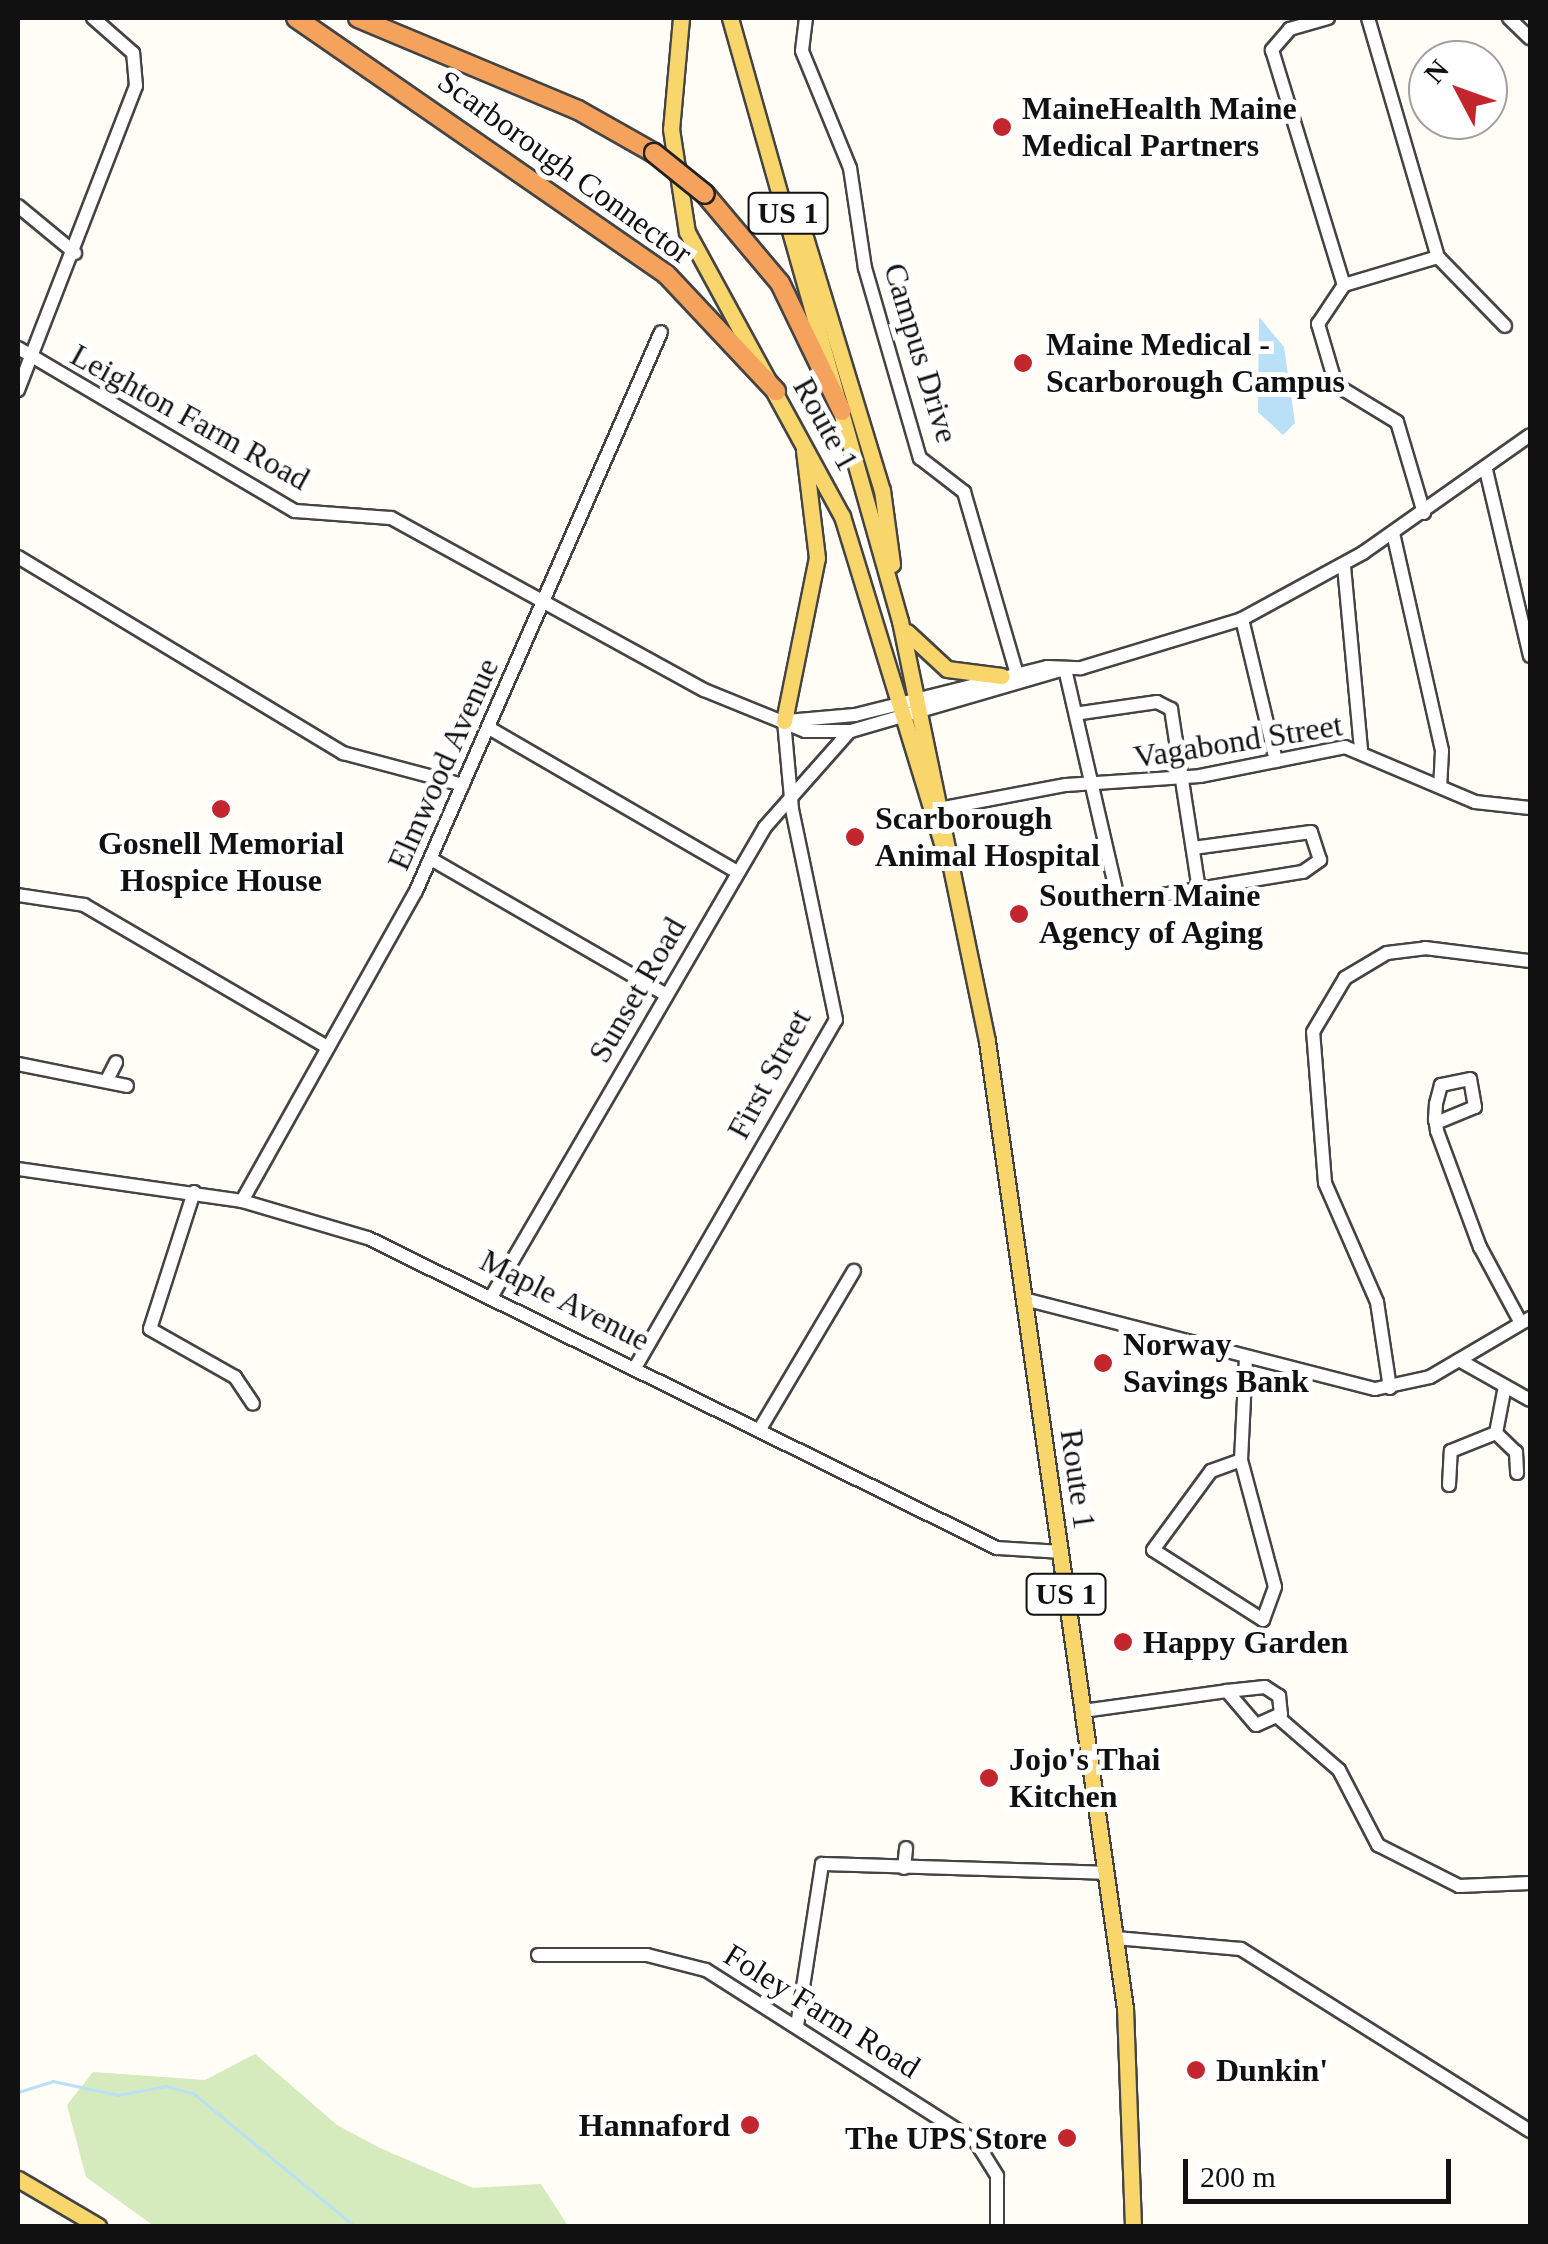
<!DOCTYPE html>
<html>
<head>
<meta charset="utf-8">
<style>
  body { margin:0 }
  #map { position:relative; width:1548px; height:2244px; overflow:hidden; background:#fffdf5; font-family:Georgia,serif }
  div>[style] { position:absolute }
  .green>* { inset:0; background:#d5ebbd }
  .water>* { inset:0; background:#b9e0f7 }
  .stream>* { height:2.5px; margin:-1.25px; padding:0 1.25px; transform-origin:1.25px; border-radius:1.25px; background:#b9e0f7 }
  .roads { filter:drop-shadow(2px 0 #444) drop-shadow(-2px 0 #444) drop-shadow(0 2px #444) drop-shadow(0 -2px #444) }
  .minor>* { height:12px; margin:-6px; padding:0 6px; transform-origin:6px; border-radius:6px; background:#fff }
  .major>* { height:15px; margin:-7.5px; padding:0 7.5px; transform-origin:7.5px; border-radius:7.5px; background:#f9d66b }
  .highway>* { height:18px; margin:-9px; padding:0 9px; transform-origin:9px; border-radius:9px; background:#f5a25d }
  .bridges { filter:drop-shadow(2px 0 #222) drop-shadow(-2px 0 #222) drop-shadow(0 2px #222) drop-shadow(0 -2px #222) }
  .highway-bridge>* { height:18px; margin:-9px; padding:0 9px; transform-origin:9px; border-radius:9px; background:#f5a25d }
  .dots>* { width:28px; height:28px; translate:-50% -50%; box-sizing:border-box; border:5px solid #fff; border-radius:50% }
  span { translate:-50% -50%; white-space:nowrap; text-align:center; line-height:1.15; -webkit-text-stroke:10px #fff; paint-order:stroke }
  .shield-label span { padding:2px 8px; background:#fff; border:2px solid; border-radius:8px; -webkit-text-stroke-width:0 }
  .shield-label { font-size:30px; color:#111; font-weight:700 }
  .poi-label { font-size:32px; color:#111; font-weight:700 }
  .left { translate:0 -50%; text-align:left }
  .right { translate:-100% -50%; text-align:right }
  .street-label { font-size:32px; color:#111 }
  .frame { position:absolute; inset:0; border:20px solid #111; pointer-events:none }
  .north { position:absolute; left:1408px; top:40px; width:100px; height:100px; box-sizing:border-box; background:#fff; border:2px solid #a0a0a0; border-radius:50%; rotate:311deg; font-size:28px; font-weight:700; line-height:40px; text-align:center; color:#111 }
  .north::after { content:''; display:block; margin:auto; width:35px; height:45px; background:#c4262e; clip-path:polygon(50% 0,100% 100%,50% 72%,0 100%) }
  .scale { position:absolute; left:1183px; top:2159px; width:268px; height:45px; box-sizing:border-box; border:5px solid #111; border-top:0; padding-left:12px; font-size:30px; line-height:35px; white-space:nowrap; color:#111; -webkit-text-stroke:8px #fff; paint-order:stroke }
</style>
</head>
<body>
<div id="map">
  <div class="green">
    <i style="clip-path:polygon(255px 2054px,337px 2125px,380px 2148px,473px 2188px,541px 2184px,568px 2226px,154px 2226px,86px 2177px,67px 2105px,93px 2072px,205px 2080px)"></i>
  </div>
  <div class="water">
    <i style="clip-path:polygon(1259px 317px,1284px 347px,1295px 423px,1283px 435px,1258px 412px)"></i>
  </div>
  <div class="stream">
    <i style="left:18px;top:2092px;width:37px;rotate:-17deg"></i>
    <i style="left:53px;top:2081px;width:66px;rotate:12.2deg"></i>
    <i style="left:118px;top:2095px;width:49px;rotate:-10.6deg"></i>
    <i style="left:166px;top:2086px;width:28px;rotate:15deg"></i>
    <i style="left:193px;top:2093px;width:210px;rotate:39.4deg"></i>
  </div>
  <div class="roads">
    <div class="minor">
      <i style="left:806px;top:18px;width:33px;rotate:97deg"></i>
      <i style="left:802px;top:51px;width:126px;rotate:67.7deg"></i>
      <i style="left:850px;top:168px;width:101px;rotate:81.5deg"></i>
      <i style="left:865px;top:268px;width:198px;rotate:73.9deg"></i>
      <i style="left:920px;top:458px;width:56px;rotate:37.7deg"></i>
      <i style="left:964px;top:492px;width:194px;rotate:73.8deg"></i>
      <i style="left:1328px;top:18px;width:40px;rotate:164deg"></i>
      <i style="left:1290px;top:29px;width:28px;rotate:131deg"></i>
      <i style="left:1272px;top:50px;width:246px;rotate:73deg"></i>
      <i style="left:1368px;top:18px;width:249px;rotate:73.7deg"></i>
      <i style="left:1438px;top:257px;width:96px;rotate:45.8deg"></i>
      <i style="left:1509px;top:18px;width:29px;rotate:44deg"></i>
      <i style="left:18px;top:206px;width:74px;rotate:39.5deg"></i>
      <i style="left:18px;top:348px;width:321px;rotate:30.5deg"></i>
      <i style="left:295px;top:511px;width:96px;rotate:4.2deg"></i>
      <i style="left:391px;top:518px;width:357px;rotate:28.8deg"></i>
      <i style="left:704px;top:690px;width:109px;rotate:22.1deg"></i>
      <i style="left:805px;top:731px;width:46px"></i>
      <i style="left:851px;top:731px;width:223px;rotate:-16.2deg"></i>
      <i style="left:18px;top:390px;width:326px;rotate:-68.8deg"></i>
      <i style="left:136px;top:86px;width:33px;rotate:-95deg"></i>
      <i style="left:133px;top:53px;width:53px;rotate:-138.8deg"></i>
      <i style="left:1486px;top:470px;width:191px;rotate:76.7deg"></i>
      <i style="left:1424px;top:513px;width:95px;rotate:-106.5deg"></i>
      <i style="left:1397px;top:422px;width:71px;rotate:-148.8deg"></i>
      <i style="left:1336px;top:385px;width:64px;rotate:-106.4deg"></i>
      <i style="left:1318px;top:324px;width:47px;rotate:-56.3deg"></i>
      <i style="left:1344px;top:285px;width:98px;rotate:-16.6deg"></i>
      <i style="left:1393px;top:533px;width:223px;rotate:77.3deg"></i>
      <i style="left:1442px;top:751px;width:35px;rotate:93deg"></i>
      <i style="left:18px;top:557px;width:380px;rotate:31.1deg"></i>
      <i style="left:343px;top:753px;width:124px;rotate:14.9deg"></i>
      <i style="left:1344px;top:566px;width:184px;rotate:84.7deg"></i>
      <i style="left:1242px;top:619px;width:146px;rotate:76.5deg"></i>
      <i style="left:1065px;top:669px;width:239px;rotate:77deg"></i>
      <i style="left:1119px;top:902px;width:186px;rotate:-9.3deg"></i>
      <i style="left:1303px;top:872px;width:21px;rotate:-35deg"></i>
      <i style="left:1320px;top:860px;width:29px;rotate:-108deg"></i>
      <i style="left:1311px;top:832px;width:119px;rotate:172.3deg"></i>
      <i style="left:1081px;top:713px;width:77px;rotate:-8.2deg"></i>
      <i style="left:1157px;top:702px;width:16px;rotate:27deg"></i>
      <i style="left:1171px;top:709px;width:182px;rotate:81.2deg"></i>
      <i style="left:787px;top:721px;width:68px;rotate:-5deg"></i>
      <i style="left:855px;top:715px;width:198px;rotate:-14deg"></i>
      <i style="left:1047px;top:667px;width:34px;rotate:2deg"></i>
      <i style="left:1081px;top:668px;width:168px;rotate:-16.9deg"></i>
      <i style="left:1242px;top:619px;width:138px;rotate:-28.6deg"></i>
      <i style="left:1363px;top:553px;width:204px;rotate:-35.2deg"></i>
      <i style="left:489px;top:728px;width:287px;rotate:30.1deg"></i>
      <i style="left:944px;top:808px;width:124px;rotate:-10.7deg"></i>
      <i style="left:1066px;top:785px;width:134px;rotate:-3.8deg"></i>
      <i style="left:1200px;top:776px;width:148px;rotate:-11.3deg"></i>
      <i style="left:1345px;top:747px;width:141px;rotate:22.9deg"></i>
      <i style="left:1475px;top:802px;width:55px;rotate:6.2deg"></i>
      <i style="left:431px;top:859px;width:270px;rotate:30deg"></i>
      <i style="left:18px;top:895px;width:67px;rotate:8.6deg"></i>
      <i style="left:84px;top:905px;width:281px;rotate:30.3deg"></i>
      <i style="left:18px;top:1064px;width:111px;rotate:11.4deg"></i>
      <i style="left:107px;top:1080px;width:20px;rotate:-63deg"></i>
      <i style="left:1436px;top:1123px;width:42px;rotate:-22.3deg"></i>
      <i style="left:1475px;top:1107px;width:28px;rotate:-100deg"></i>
      <i style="left:1470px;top:1079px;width:30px;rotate:168deg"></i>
      <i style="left:1441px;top:1085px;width:20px;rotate:105deg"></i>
      <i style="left:1436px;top:1104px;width:16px;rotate:94deg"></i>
      <i style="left:1435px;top:1120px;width:3px;rotate:72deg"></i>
      <i style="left:1436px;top:1123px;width:8px;rotate:83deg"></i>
      <i style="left:1437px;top:1131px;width:124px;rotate:69.7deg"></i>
      <i style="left:1480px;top:1247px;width:86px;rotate:61.7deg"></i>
      <i style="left:18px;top:1169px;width:226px;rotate:8.1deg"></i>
      <i style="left:242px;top:1201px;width:131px;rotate:16.4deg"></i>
      <i style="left:368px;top:1238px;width:701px;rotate:26.24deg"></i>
      <i style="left:997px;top:1548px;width:63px;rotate:3.6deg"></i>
      <i style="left:194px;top:1192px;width:144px;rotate:107.8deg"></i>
      <i style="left:150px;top:1329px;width:98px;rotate:29.5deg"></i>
      <i style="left:235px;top:1377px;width:32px;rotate:56deg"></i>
      <i style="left:242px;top:1201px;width:355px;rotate:-60.7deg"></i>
      <i style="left:416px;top:891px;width:610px;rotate:-66.33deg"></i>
      <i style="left:493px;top:1294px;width:540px;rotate:-59.78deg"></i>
      <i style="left:765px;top:827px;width:127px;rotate:-48.5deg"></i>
      <i style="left:1024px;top:1299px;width:362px;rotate:14.4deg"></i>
      <i style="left:1375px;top:1389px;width:56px;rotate:-12.3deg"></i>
      <i style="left:1430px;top:1377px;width:116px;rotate:-30.5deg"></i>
      <i style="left:1459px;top:1360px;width:81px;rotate:29.4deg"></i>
      <i style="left:636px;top:1366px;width:400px;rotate:-60deg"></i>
      <i style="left:836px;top:1020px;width:216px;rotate:-101.8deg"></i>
      <i style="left:792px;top:809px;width:88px;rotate:-95.2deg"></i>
      <i style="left:1390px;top:1388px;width:87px;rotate:-98.6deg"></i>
      <i style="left:1377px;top:1302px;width:130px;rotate:-113.6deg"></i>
      <i style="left:1325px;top:1183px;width:151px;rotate:-94.5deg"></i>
      <i style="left:1313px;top:1032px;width:63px;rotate:-59.3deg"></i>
      <i style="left:1345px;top:978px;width:49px;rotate:-30.8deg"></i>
      <i style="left:1387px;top:953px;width:38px;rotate:-7deg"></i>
      <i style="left:1425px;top:948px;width:106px;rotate:7.1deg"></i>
      <i style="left:760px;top:1429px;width:184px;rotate:-59.3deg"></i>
      <i style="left:1496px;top:1433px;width:28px;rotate:44deg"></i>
      <i style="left:1516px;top:1452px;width:21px;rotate:87deg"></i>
      <i style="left:1241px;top:1460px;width:131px;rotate:75deg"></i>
      <i style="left:1275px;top:1587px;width:35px;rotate:110deg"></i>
      <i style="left:1263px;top:1620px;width:130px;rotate:-147.5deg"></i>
      <i style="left:1153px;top:1550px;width:98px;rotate:-53.7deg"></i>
      <i style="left:1211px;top:1471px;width:32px;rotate:-20deg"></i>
      <i style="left:1241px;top:1460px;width:102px;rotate:-87.2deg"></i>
      <i style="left:1449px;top:1485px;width:34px;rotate:-87deg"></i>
      <i style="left:1451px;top:1451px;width:48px;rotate:-21.8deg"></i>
      <i style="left:1496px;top:1433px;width:43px;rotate:-79.2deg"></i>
      <i style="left:1083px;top:1711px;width:145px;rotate:-7.9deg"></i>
      <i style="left:1227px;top:1691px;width:38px;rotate:-6deg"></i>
      <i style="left:1265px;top:1687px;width:17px;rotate:33deg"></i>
      <i style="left:1279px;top:1696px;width:18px;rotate:84deg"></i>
      <i style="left:1281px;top:1714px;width:27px;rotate:156deg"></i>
      <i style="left:1256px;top:1725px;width:45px;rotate:-130.5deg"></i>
      <i style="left:1279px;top:1718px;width:79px;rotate:40.9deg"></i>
      <i style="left:1339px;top:1770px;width:85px;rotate:62.5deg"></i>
      <i style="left:1378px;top:1845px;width:91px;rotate:26.8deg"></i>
      <i style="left:1459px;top:1886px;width:71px;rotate:-2.4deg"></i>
      <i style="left:904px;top:1868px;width:20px;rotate:-84deg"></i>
      <i style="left:1116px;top:1938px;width:125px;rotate:5deg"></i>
      <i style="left:1241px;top:1949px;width:342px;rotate:32.2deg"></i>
      <i style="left:538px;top:1955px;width:109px"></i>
      <i style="left:647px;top:1955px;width:61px;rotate:14.3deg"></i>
      <i style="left:706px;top:1970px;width:320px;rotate:32.5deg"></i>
      <i style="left:976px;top:2142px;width:40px;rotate:58deg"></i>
      <i style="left:997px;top:2176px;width:50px;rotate:90deg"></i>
      <i style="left:797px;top:2026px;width:164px;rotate:-81.2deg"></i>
      <i style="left:822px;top:1864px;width:284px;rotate:1.8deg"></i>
    </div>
    <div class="major">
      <i style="left:681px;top:18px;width:111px;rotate:95.1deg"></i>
      <i style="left:671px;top:129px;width:104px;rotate:81.2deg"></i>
      <i style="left:687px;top:232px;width:324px;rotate:61.4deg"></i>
      <i style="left:842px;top:516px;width:359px;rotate:73deg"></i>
      <i style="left:730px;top:18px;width:627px;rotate:74.26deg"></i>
      <i style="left:900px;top:621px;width:429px;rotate:78.3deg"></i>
      <i style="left:987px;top:1041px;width:977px;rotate:81.88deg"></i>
      <i style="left:1125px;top:2008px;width:218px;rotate:87.9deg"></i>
      <i style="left:794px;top:201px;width:302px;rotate:73.1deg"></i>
      <i style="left:882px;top:490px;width:75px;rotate:82.3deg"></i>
      <i style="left:907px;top:632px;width:54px;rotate:42.8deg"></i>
      <i style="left:947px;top:669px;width:55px;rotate:7.3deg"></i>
      <i style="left:784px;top:721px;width:166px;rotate:-78.6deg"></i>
      <i style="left:817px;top:558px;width:108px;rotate:-96.9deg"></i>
      <i style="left:18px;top:2179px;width:93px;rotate:30.4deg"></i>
    </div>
    <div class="highway">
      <i style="left:296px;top:18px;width:450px;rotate:34.7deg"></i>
      <i style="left:666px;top:274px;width:161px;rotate:46.8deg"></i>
      <i style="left:358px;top:18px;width:238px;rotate:22.7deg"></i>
      <i style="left:578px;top:110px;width:87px;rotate:29.5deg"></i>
      <i style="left:705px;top:194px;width:116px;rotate:49.9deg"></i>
      <i style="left:780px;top:283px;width:142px;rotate:64.2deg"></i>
    </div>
  </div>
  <div class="bridges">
    <div class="highway-bridge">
      <i style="left:654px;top:153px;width:65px;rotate:38.8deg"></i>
    </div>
  </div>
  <div class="dots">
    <i style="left:1002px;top:127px;background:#c4262e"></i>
    <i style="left:1023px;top:363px;background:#c4262e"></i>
    <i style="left:221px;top:809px;background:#c4262e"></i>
    <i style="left:855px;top:837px;background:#c4262e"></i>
    <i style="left:1019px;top:914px;background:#c4262e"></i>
    <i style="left:1103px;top:1363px;background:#c4262e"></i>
    <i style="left:1123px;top:1642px;background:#c4262e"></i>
    <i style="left:989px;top:1778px;background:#c4262e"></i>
    <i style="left:1196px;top:2070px;background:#c4262e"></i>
    <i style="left:750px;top:2125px;background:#c4262e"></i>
    <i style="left:1067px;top:2138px;background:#c4262e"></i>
  </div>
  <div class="shield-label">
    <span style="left:788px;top:213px">US 1</span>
    <span style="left:1066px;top:1594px">US 1</span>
  </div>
  <div class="poi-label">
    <span class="left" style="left:1022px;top:127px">MaineHealth Maine<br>Medical Partners</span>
    <span class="left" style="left:1046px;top:363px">Maine Medical -<br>Scarborough Campus</span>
    <span class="left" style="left:875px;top:837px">Scarborough<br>Animal Hospital</span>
    <span style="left:221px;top:862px">Gosnell Memorial<br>Hospice House</span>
    <span class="left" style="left:1039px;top:914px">Southern Maine<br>Agency of Aging</span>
    <span class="left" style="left:1123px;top:1363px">Norway<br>Savings Bank</span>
    <span class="left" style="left:1143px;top:1642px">Happy Garden</span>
    <span class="left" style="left:1009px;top:1778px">Jojo's Thai<br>Kitchen</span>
    <span class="left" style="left:1216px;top:2070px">Dunkin'</span>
    <span class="right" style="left:730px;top:2125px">Hannaford</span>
    <span class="right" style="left:1047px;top:2138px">The UPS Store</span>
  </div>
  <div class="street-label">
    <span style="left:565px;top:167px;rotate:36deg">Scarborough Connector</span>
    <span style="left:921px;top:353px;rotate:73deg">Campus Drive</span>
    <span style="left:190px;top:417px;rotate:29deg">Leighton Farm Road</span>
    <span style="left:826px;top:424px;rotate:61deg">Route 1</span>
    <span style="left:1238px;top:741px;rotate:-9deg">Vagabond Street</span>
    <span style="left:443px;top:764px;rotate:-66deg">Elmwood Avenue</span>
    <span style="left:637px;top:990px;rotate:-60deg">Sunset Road</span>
    <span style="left:769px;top:1074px;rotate:-62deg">First Street</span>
    <span style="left:565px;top:1300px;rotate:27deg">Maple Avenue</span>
    <span style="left:1078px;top:1479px;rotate:82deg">Route 1</span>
    <span style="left:822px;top:2011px;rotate:32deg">Foley Farm Road</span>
  </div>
  <div class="frame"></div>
  <div class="north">N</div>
  <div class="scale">200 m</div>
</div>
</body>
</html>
